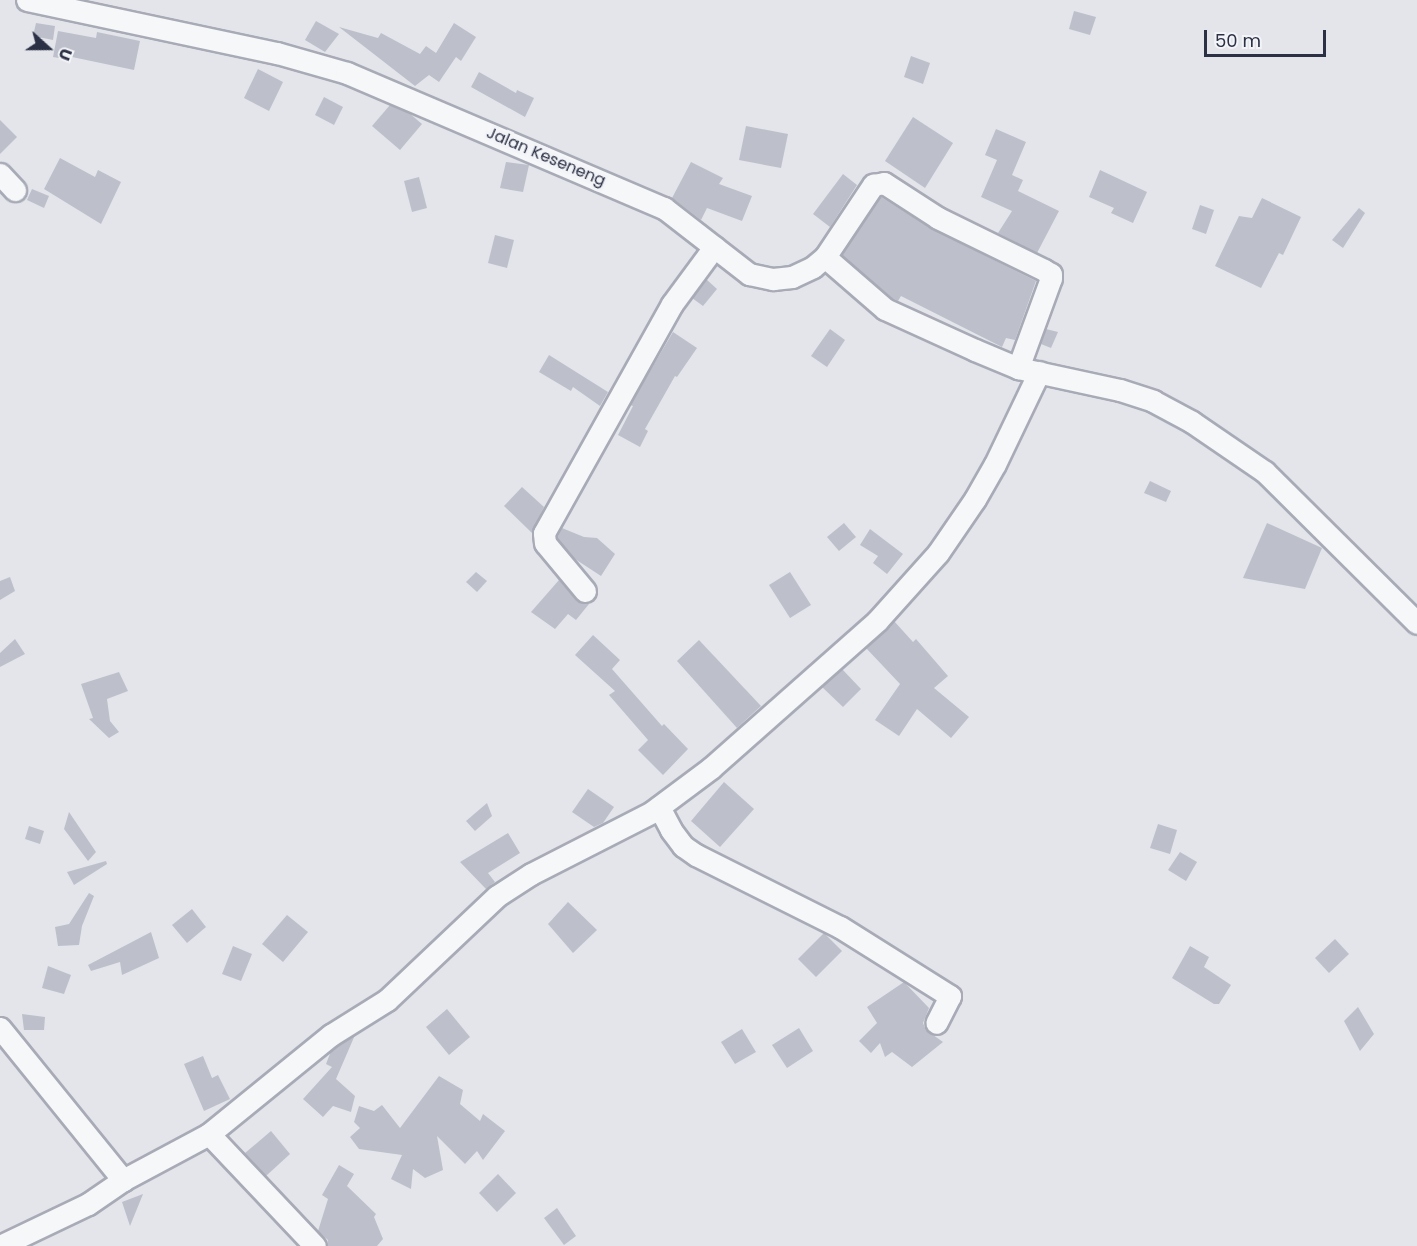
<!DOCTYPE html>
<html>
<head>
<meta charset="utf-8">
<style>
  body { margin:0 }
  #map { position:relative; width:1417px; height:1246px; overflow:hidden; background:#e3e5eb; font-family:Poppins,sans-serif }
  div>[style] { position:absolute }
  .building>* { inset:0; background:#bdc0cb }
  .roads { filter:drop-shadow(2px 0 #a8abb6) drop-shadow(-2px 0 #a8abb6) drop-shadow(0 2px #a8abb6) drop-shadow(0 -2px #a8abb6) }
  .minor>* { height:21px; margin:-10.5px; padding:0 10.5px; transform-origin:10.5px; border-radius:10.5px; background:#f6f7f9 }
  span { translate:-50% -50%; white-space:nowrap; text-align:center; line-height:1.15; -webkit-text-stroke:6px #f3f4f8; paint-order:stroke }
  .street-label { font-size:16px; color:#2b3044 }
  .north { position:absolute; left:18px; top:18px; width:60px; height:60px; -webkit-text-stroke:4px #f3f4f8; paint-order:stroke; rotate:111deg; font-size:16px; font-weight:700; line-height:24px; text-align:center; color:#2b3044 }
  .north::after { content:''; display:block; margin:auto; width:21px; height:27px; background:#2b3044; clip-path:polygon(50% 0,100% 100%,50% 72%,0 100%) }
  .scale { position:absolute; left:1204px; top:30px; width:122px; height:27px; box-sizing:border-box; border:3px solid #2b3044; border-top:0; padding-left:8px; font-size:18px; line-height:21px; white-space:nowrap; color:#2b3044; -webkit-text-stroke:4px #f3f4f8; paint-order:stroke }
</style>
</head>
<body>
<div id="map">
  <div class="building">
    <i style="clip-path:polygon(1074px 11px,1096px 17px,1090px 35px,1069px 29px)"></i>
    <i style="clip-path:polygon(316px 21px,339px 34px,325px 52px,305px 40px)"></i>
    <i style="clip-path:polygon(36px 23px,55px 26px,53px 40px,33px 36px)"></i>
    <i style="clip-path:polygon(454px 23px,476px 37px,461px 61px,456px 57px,439px 82px,429px 75px,415px 86px,339px 27px,378px 38px,381px 33px,420px 54px,426px 46px,436px 53px)"></i>
    <i style="clip-path:polygon(58px 31px,96px 38px,97px 32px,140px 41px,134px 70px,72px 57px,71px 60px,53px 57px)"></i>
    <i style="clip-path:polygon(911px 56px,930px 63px,923px 84px,904px 77px)"></i>
    <i style="clip-path:polygon(258px 69px,283px 82px,269px 111px,244px 98px)"></i>
    <i style="clip-path:polygon(479px 72px,516px 93px,517px 90px,534px 98px,525px 117px,471px 87px)"></i>
    <i style="clip-path:polygon(324px 97px,343px 107px,334px 125px,315px 115px)"></i>
    <i style="clip-path:polygon(390px 105px,409px 113px,422px 124px,400px 150px,372px 126px)"></i>
    <i style="clip-path:polygon(913px 117px,953px 143px,925px 188px,885px 161px)"></i>
    <i style="clip-path:polygon(0 120px,17px 137px,0 154px)"></i>
    <i style="clip-path:polygon(746px 126px,788px 134px,781px 168px,739px 160px)"></i>
    <i style="clip-path:polygon(996px 129px,1026px 142px,1012px 175px,1023px 180px,1018px 191px,1059px 211px,1037px 253px,998px 233px,1012px 211px,981px 197px,997px 160px,985px 155px)"></i>
    <i style="clip-path:polygon(60px 158px,95px 177px,98px 170px,121px 182px,101px 224px,44px 189px)"></i>
    <i style="clip-path:polygon(506px 162px,529px 165px,523px 192px,500px 188px)"></i>
    <i style="clip-path:polygon(691px 162px,723px 178px,719px 184px,752px 196px,742px 221px,707px 208px,701px 220px,672px 198px)"></i>
    <i style="clip-path:polygon(1100px 170px,1147px 192px,1133px 223px,1111px 213px,1114px 208px,1089px 197px)"></i>
    <i style="clip-path:polygon(843px 174px,857px 185px,830px 227px,813px 214px)"></i>
    <i style="clip-path:polygon(419px 177px,427px 208px,412px 212px,404px 181px)"></i>
    <i style="clip-path:polygon(32px 189px,49px 196px,44px 208px,27px 200px)"></i>
    <i style="clip-path:polygon(881px 197px,932px 229px,1036px 281px,1015px 340px,1006px 338px,1002px 347px,901px 296px,898px 301px,892px 298px,842px 255px)"></i>
    <i style="clip-path:polygon(1262px 198px,1301px 217px,1283px 255px,1279px 253px,1261px 288px,1215px 266px,1239px 216px,1252px 218px)"></i>
    <i style="clip-path:polygon(1200px 205px,1214px 210px,1206px 234px,1192px 229px)"></i>
    <i style="clip-path:polygon(1359px 208px,1365px 213px,1343px 248px,1332px 240px)"></i>
    <i style="clip-path:polygon(495px 235px,514px 240px,507px 268px,488px 263px)"></i>
    <i style="clip-path:polygon(706px 279px,717px 289px,703px 306px,692px 298px)"></i>
    <i style="clip-path:polygon(830px 329px,845px 340px,827px 367px,811px 356px)"></i>
    <i style="clip-path:polygon(1046px 329px,1058px 332px,1051px 348px,1041px 344px)"></i>
    <i style="clip-path:polygon(673px 332px,697px 348px,677px 377px,675px 376px,645px 429px,648px 431px,640px 447px,618px 435px,633px 406px,630px 405px)"></i>
    <i style="clip-path:polygon(549px 355px,608px 392px,600px 406px,573px 387px,571px 391px,539px 372px)"></i>
    <i style="clip-path:polygon(1150px 481px,1171px 491px,1166px 502px,1144px 493px)"></i>
    <i style="clip-path:polygon(522px 487px,544px 507px,532px 533px,504px 506px)"></i>
    <i style="clip-path:polygon(844px 523px,856px 537px,839px 551px,827px 537px)"></i>
    <i style="clip-path:polygon(1267px 523px,1322px 548px,1305px 589px,1243px 578px)"></i>
    <i style="clip-path:polygon(562px 528px,584px 537px,597px 538px,615px 554px,601px 576px,575px 559px,557px 538px)"></i>
    <i style="clip-path:polygon(870px 529px,903px 554px,887px 574px,873px 563px,878px 556px,860px 545px)"></i>
    <i style="clip-path:polygon(476px 572px,487px 581px,477px 592px,466px 582px)"></i>
    <i style="clip-path:polygon(790px 572px,811px 605px,790px 618px,769px 585px)"></i>
    <i style="clip-path:polygon(10px 577px,15px 591px,0 600px,0 581px)"></i>
    <i style="clip-path:polygon(559px 580px,576px 600px,589px 604px,576px 620px,568px 614px,555px 629px,531px 612px)"></i>
    <i style="clip-path:polygon(894px 621px,913px 642px,916px 639px,948px 676px,934px 688px,969px 717px,951px 738px,917px 709px,899px 736px,875px 720px,900px 684px,866px 648px)"></i>
    <i style="clip-path:polygon(593px 635px,620px 660px,612px 669px,662px 726px,664px 724px,688px 749px,663px 775px,638px 750px,648px 740px,609px 695px,615px 691px,575px 655px)"></i>
    <i style="clip-path:polygon(15px 639px,25px 654px,0 667px,0 653px)"></i>
    <i style="clip-path:polygon(699px 640px,761px 706px,737px 728px,677px 661px)"></i>
    <i style="clip-path:polygon(842px 669px,861px 689px,843px 707px,822px 687px)"></i>
    <i style="clip-path:polygon(119px 672px,128px 691px,107px 699px,110px 721px,119px 732px,109px 738px,89px 719px,93px 718px,81px 684px)"></i>
    <i style="clip-path:polygon(724px 782px,754px 809px,720px 847px,691px 821px)"></i>
    <i style="clip-path:polygon(588px 789px,614px 807px,603px 823px,594px 827px,572px 812px)"></i>
    <i style="clip-path:polygon(487px 803px,492px 816px,475px 831px,466px 821px)"></i>
    <i style="clip-path:polygon(69px 812px,96px 852px,88px 861px,64px 829px)"></i>
    <i style="clip-path:polygon(1158px 824px,1177px 830px,1170px 854px,1150px 848px)"></i>
    <i style="clip-path:polygon(29px 826px,44px 831px,40px 844px,25px 839px)"></i>
    <i style="clip-path:polygon(508px 833px,520px 853px,488px 873px,495px 882px,486px 889px,460px 862px)"></i>
    <i style="clip-path:polygon(1180px 852px,1197px 862px,1186px 881px,1168px 870px)"></i>
    <i style="clip-path:polygon(106px 861px,107px 864px,74px 885px,67px 872px)"></i>
    <i style="clip-path:polygon(89px 893px,94px 896px,82px 926px,79px 945px,58px 946px,55px 927px,69px 924px)"></i>
    <i style="clip-path:polygon(568px 902px,597px 930px,573px 953px,548px 924px)"></i>
    <i style="clip-path:polygon(192px 909px,206px 927px,187px 943px,172px 925px)"></i>
    <i style="clip-path:polygon(287px 915px,308px 932px,283px 962px,262px 944px)"></i>
    <i style="clip-path:polygon(151px 932px,159px 958px,122px 975px,120px 962px,91px 971px,88px 965px)"></i>
    <i style="clip-path:polygon(824px 933px,842px 951px,816px 977px,798px 959px)"></i>
    <i style="clip-path:polygon(1335px 939px,1349px 954px,1329px 973px,1315px 958px)"></i>
    <i style="clip-path:polygon(233px 946px,252px 954px,241px 981px,222px 974px)"></i>
    <i style="clip-path:polygon(1190px 946px,1209px 957px,1204px 967px,1231px 985px,1219px 1004px,1214px 1004px,1172px 978px)"></i>
    <i style="clip-path:polygon(48px 966px,71px 975px,64px 994px,42px 988px)"></i>
    <i style="clip-path:polygon(904px 982px,929px 1008px,923px 1023px,926px 1030px,943px 1042px,912px 1067px,892px 1052px,885px 1057px,880px 1043px,871px 1053px,859px 1041px,877px 1023px,867px 1007px)"></i>
    <i style="clip-path:polygon(1358px 1007px,1374px 1034px,1360px 1051px,1344px 1021px)"></i>
    <i style="clip-path:polygon(447px 1009px,470px 1037px,449px 1055px,426px 1027px)"></i>
    <i style="clip-path:polygon(22px 1014px,45px 1017px,44px 1030px,24px 1030px)"></i>
    <i style="clip-path:polygon(799px 1028px,813px 1051px,787px 1068px,772px 1045px)"></i>
    <i style="clip-path:polygon(742px 1029px,756px 1052px,735px 1064px,721px 1042px)"></i>
    <i style="clip-path:polygon(355px 1035px,336px 1079px,355px 1096px,351px 1112px,333px 1106px,323px 1117px,303px 1099px,332px 1067px,326px 1064px,331px 1051px)"></i>
    <i style="clip-path:polygon(203px 1056px,212px 1078px,218px 1075px,230px 1099px,204px 1111px,184px 1064px)"></i>
    <i style="clip-path:polygon(439px 1076px,463px 1090px,460px 1104px,480px 1121px,483px 1114px,505px 1131px,483px 1160px,477px 1151px,465px 1164px,437px 1136px,443px 1170px,425px 1178px,413px 1169px,411px 1189px,391px 1179px,402px 1155px,359px 1149px,350px 1137px,360px 1128px,354px 1122px,359px 1106px,374px 1111px,382px 1105px,400px 1128px)"></i>
    <i style="clip-path:polygon(271px 1131px,290px 1154px,266px 1176px,245px 1153px)"></i>
    <i style="clip-path:polygon(339px 1165px,354px 1174px,347px 1186px,376px 1214px,374px 1217px,383px 1239px,377px 1246px,327px 1246px,328px 1240px,318px 1231px,328px 1199px,322px 1195px)"></i>
    <i style="clip-path:polygon(498px 1174px,516px 1193px,497px 1212px,479px 1193px)"></i>
    <i style="clip-path:polygon(143px 1194px,130px 1226px,122px 1202px)"></i>
    <i style="clip-path:polygon(557px 1208px,576px 1236px,564px 1245px,544px 1218px)"></i>
  </div>
  <div class="roads">
    <div class="minor">
      <i style="left:27px;top:0;width:256px;rotate:12deg"></i>
      <i style="left:277px;top:53px;width:73px;rotate:15.9deg"></i>
      <i style="left:347px;top:73px;width:345px;rotate:23.1deg"></i>
      <i style="left:664px;top:208px;width:108px;rotate:37.8deg"></i>
      <i style="left:749px;top:274px;width:25px;rotate:12deg"></i>
      <i style="left:773px;top:279px;width:19px;rotate:-6deg"></i>
      <i style="left:792px;top:277px;width:23px;rotate:-25deg"></i>
      <i style="left:813px;top:267px;width:16px;rotate:-40deg"></i>
      <i style="left:825px;top:257px;width:79px;rotate:40.9deg"></i>
      <i style="left:885px;top:309px;width:99px;rotate:24.5deg"></i>
      <i style="left:975px;top:350px;width:47px;rotate:22.7deg"></i>
      <i style="left:1018px;top:368px;width:104px;rotate:12.2deg"></i>
      <i style="left:1120px;top:390px;width:35px;rotate:18deg"></i>
      <i style="left:1153px;top:401px;width:44px;rotate:28.3deg"></i>
      <i style="left:1192px;top:422px;width:88px;rotate:34.4deg"></i>
      <i style="left:1265px;top:472px;width:214px;rotate:44.8deg"></i>
      <i style="left:0;top:174px;width:22px;rotate:47deg"></i>
      <i style="left:825px;top:257px;width:87px;rotate:-56.3deg"></i>
      <i style="left:873px;top:185px;width:11px;rotate:-10deg"></i>
      <i style="left:884px;top:183px;width:64px;rotate:32.9deg"></i>
      <i style="left:938px;top:218px;width:118px;rotate:26.1deg"></i>
      <i style="left:1044px;top:270px;width:8px;rotate:30deg"></i>
      <i style="left:1051px;top:274px;width:4px;rotate:90deg"></i>
      <i style="left:1051px;top:278px;width:96px;rotate:110.1deg"></i>
      <i style="left:585px;top:591px;width:62px;rotate:-129.8deg"></i>
      <i style="left:545px;top:543px;width:10px;rotate:-96deg"></i>
      <i style="left:544px;top:533px;width:262px;rotate:-60.8deg"></i>
      <i style="left:672px;top:304px;width:71px;rotate:-53.6deg"></i>
      <i style="left:659px;top:807px;width:26px;rotate:62deg"></i>
      <i style="left:671px;top:830px;width:20px;rotate:53deg"></i>
      <i style="left:683px;top:846px;width:16px;rotate:35deg"></i>
      <i style="left:696px;top:855px;width:161px;rotate:26.6deg"></i>
      <i style="left:840px;top:927px;width:130px;rotate:32.1deg"></i>
      <i style="left:950px;top:996px;width:30px;rotate:117deg"></i>
      <i style="left:0;top:1028px;width:196px;rotate:51deg"></i>
      <i style="left:209px;top:1134px;width:154px;rotate:46.6deg"></i>
      <i style="left:0;top:1246px;width:98px;rotate:-25.5deg"></i>
      <i style="left:88px;top:1204px;width:42px;rotate:-34.4deg"></i>
      <i style="left:123px;top:1180px;width:98px;rotate:-28.1deg"></i>
      <i style="left:209px;top:1134px;width:157px;rotate:-39.1deg"></i>
      <i style="left:331px;top:1035px;width:66px;rotate:-32deg"></i>
      <i style="left:387px;top:1000px;width:151px;rotate:-43.4deg"></i>
      <i style="left:497px;top:896px;width:40px;rotate:-32.9deg"></i>
      <i style="left:531px;top:874px;width:136px;rotate:-27.1deg"></i>
      <i style="left:652px;top:812px;width:74px;rotate:-36.7deg"></i>
      <i style="left:711px;top:768px;width:222px;rotate:-41.5deg"></i>
      <i style="left:877px;top:621px;width:91px;rotate:-48.1deg"></i>
      <i style="left:938px;top:553px;width:65px;rotate:-55.6deg"></i>
      <i style="left:975px;top:499px;width:40px;rotate:-60.3deg"></i>
      <i style="left:995px;top:464px;width:102px;rotate:-64.4deg"></i>
    </div>
  </div>
  <div class="street-label">
    <span style="left:546px;top:157px;rotate:23deg">Jalan Keseneng</span>
  </div>
  <div class="north">U</div>
  <div class="scale">50 m</div>
</div>
</body>
</html>
